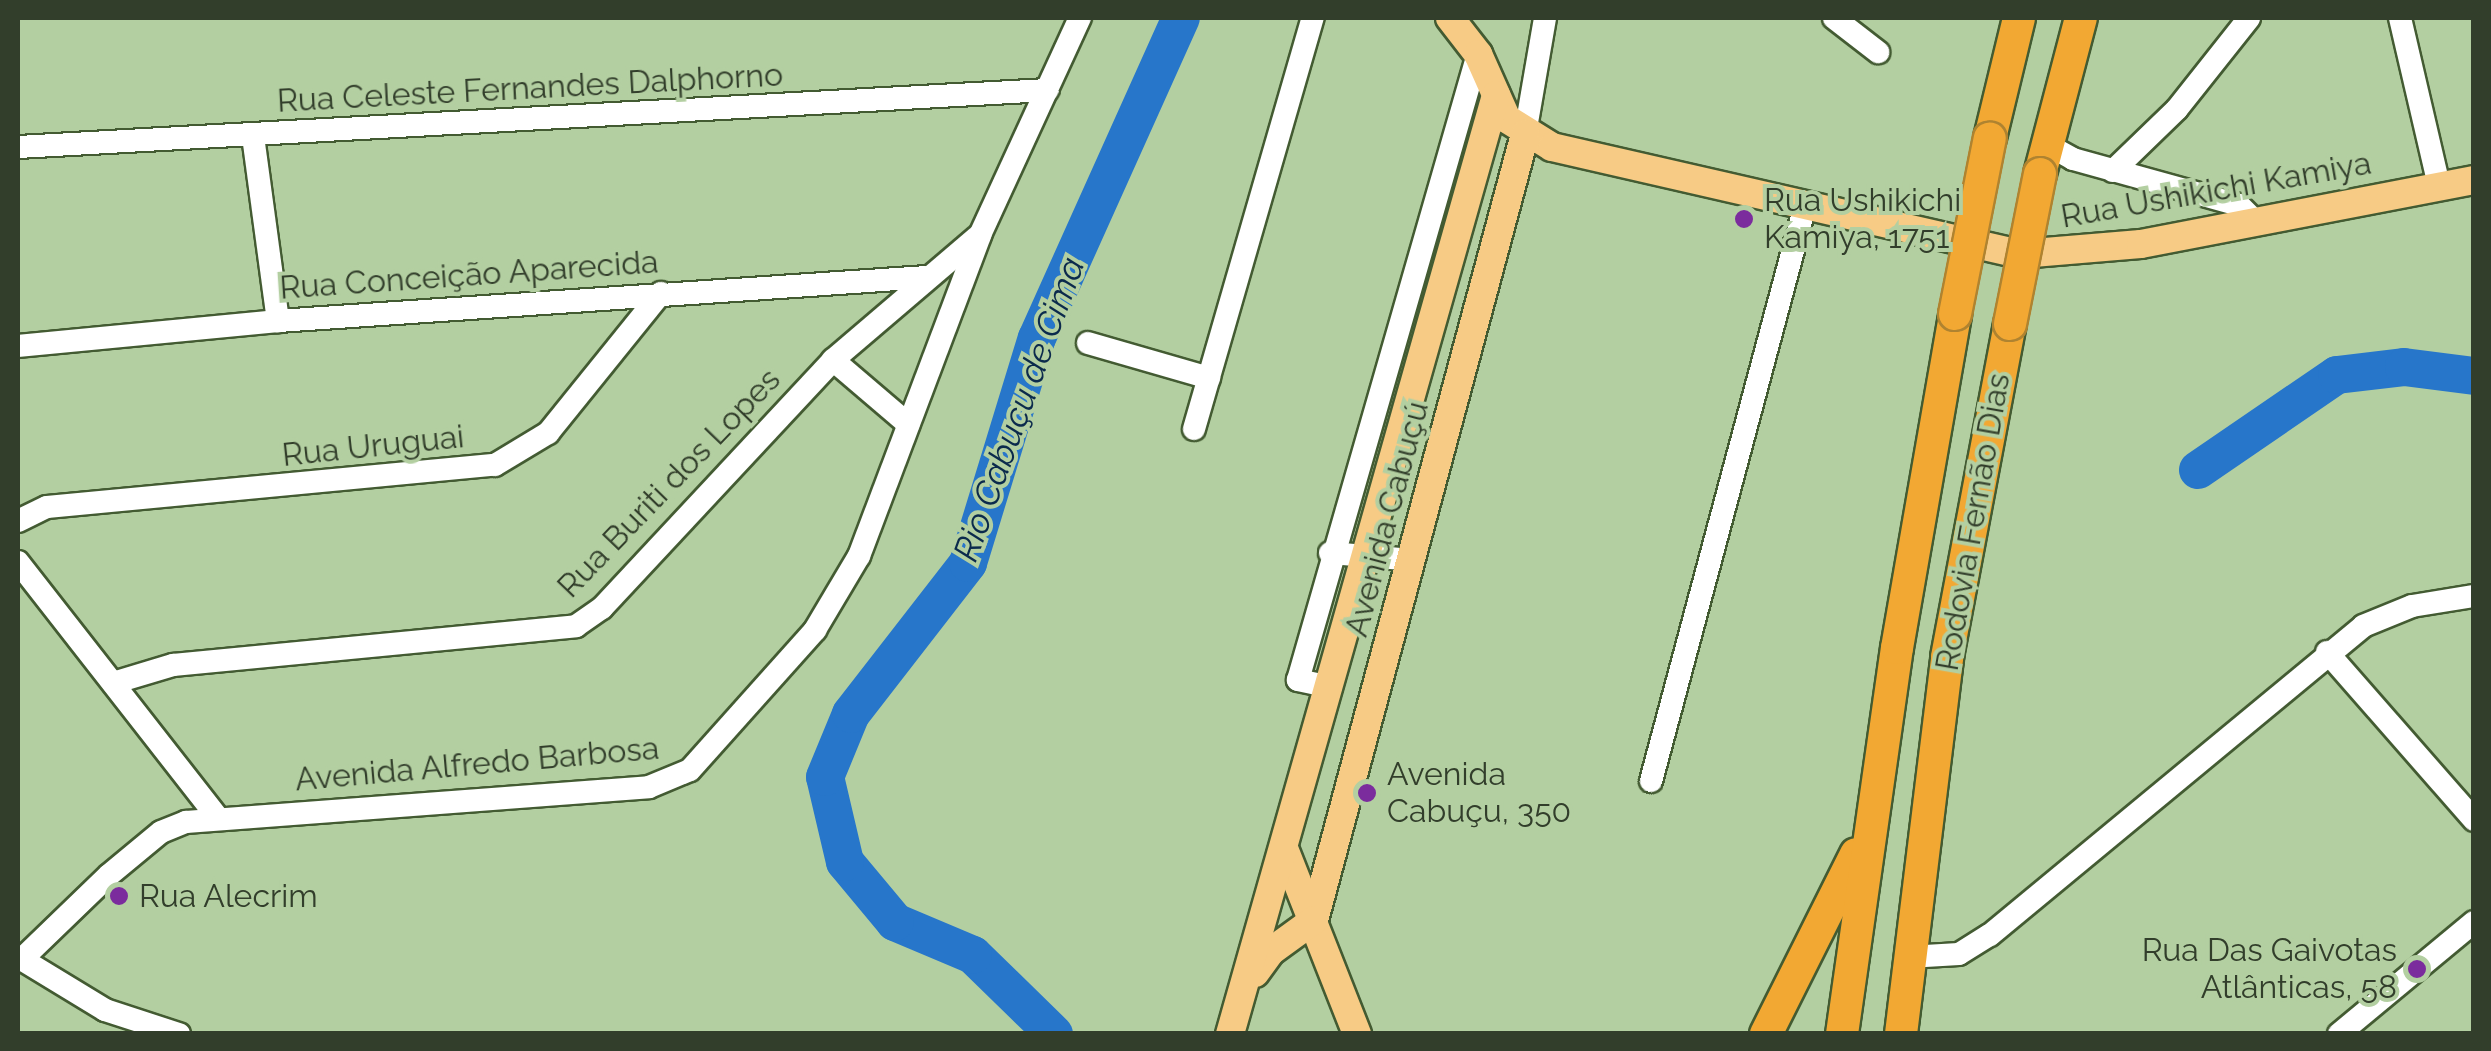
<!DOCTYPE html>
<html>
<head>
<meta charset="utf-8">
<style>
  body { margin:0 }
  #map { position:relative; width:2491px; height:1051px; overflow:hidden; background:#b3cfa1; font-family:Raleway,sans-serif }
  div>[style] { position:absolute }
  .river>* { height:38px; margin:-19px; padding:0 19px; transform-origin:19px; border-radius:19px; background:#2776ca }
  .roads { filter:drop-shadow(2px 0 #435b32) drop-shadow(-2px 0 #435b32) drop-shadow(0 2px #435b32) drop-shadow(0 -2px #435b32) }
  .minor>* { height:22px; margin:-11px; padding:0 11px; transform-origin:11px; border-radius:11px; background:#fff }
  .major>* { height:28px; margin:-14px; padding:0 14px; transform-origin:14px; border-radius:14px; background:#f7cb85 }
  .highway>* { height:32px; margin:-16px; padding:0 16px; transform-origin:16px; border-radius:16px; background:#f2a833 }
  .bridges { filter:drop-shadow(2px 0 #af8330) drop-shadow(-2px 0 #af8330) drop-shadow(0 2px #af8330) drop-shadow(0 -2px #af8330) }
  .highway-bridge>* { height:32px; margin:-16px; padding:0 16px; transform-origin:16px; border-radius:16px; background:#f2a833 }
  .dots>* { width:28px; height:28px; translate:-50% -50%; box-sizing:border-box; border:5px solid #b3cfa1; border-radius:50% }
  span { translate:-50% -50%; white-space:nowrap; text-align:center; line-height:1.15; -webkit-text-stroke:8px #b3cfa1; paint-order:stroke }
  .street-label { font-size:32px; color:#323e2b }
  .poi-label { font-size:32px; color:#323e2b }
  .left { translate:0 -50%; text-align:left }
  .right { translate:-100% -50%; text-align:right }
  .water-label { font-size:35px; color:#0b2a4c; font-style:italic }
  .frame { position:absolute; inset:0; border:20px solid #323e2b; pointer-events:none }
</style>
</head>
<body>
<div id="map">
  <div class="river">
    <i style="left:2198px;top:470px;width:168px;rotate:-34.4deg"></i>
    <i style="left:2337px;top:375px;width:67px;rotate:-6.8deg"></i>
    <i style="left:2404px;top:367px;width:71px;rotate:7.3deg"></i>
    <i style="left:1054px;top:1034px;width:113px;rotate:-135.7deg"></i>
    <i style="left:973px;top:955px;width:85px;rotate:-157.1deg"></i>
    <i style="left:895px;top:922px;width:78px;rotate:-129.8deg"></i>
    <i style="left:845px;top:862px;width:87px;rotate:-103.2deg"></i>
    <i style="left:825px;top:777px;width:68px;rotate:-67.6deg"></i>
    <i style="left:851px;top:714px;width:191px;rotate:-52.2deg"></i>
    <i style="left:968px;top:563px;width:235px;rotate:-73deg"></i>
    <i style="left:1037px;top:338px;width:351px;rotate:-65.8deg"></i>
  </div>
  <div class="roads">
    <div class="minor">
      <i style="left:1834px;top:18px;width:56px;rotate:37.7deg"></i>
      <i style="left:2400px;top:18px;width:171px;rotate:76.9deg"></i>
      <i style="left:1525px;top:134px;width:118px;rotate:-80.2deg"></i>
      <i style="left:253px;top:136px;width:187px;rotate:82.3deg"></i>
      <i style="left:2048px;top:145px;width:29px;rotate:29deg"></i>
      <i style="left:2073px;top:159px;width:172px;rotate:15.5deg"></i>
      <i style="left:2239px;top:205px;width:24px;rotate:45deg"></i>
      <i style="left:18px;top:147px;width:1031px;rotate:-3.17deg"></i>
      <i style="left:2113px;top:171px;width:89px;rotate:-44.1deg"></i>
      <i style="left:2177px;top:109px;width:116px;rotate:-51.6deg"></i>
      <i style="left:1088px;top:343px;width:126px;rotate:16.1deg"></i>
      <i style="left:18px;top:346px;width:261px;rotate:-5.5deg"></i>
      <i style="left:278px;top:321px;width:649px;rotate:-3.88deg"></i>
      <i style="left:833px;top:360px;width:99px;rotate:40.5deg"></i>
      <i style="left:1194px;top:429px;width:428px;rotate:-73.9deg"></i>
      <i style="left:18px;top:521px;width:32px;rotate:-26deg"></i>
      <i style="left:47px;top:507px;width:450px;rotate:-5.4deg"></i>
      <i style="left:495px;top:465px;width:62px;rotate:-31.1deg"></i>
      <i style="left:548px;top:433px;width:180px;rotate:-51.1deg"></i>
      <i style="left:1330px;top:553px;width:83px;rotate:4.8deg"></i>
      <i style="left:18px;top:562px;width:326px;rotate:52deg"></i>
      <i style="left:2327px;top:652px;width:223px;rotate:48.8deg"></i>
      <i style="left:113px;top:683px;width:63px;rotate:-16.7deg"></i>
      <i style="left:173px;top:665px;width:405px;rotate:-5.5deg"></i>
      <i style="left:576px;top:626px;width:32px;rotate:-35deg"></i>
      <i style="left:602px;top:608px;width:339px;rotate:-47deg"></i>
      <i style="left:833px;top:360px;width:189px;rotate:-40.5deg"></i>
      <i style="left:1331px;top:687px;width:34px;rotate:-168deg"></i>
      <i style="left:1298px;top:680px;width:651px;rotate:-73.96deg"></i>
      <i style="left:1651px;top:781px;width:592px;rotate:-75.02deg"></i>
      <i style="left:18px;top:957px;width:102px;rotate:31.3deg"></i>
      <i style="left:105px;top:1010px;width:78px;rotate:18deg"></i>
      <i style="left:1908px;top:957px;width:51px;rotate:-3.4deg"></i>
      <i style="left:1959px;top:954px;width:36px;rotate:-32deg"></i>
      <i style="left:1990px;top:935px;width:484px;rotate:-39.6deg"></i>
      <i style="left:2363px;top:626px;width:53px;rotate:-22.2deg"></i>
      <i style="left:2412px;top:606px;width:63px;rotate:-9.2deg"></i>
      <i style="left:21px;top:960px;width:122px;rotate:-44deg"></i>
      <i style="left:109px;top:875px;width:67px;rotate:-39.6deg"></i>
      <i style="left:161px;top:832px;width:27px;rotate:-22deg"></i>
      <i style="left:186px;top:822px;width:464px;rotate:-4.3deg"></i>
      <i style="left:649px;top:787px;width:44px;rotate:-22.5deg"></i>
      <i style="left:690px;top:770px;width:188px;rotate:-48.2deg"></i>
      <i style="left:815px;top:630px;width:86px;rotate:-59.3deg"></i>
      <i style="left:859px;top:556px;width:343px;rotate:-69.3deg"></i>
      <i style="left:980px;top:235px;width:239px;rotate:-65.3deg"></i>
      <i style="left:2339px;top:1034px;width:175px;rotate:-39.7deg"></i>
    </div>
    <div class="major">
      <i style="left:1450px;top:18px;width:46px;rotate:52.1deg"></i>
      <i style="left:1478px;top:54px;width:71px;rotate:66deg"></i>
      <i style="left:1507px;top:119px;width:53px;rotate:31.9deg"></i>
      <i style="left:1552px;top:147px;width:481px;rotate:12.9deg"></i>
      <i style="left:2021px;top:254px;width:120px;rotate:-4.8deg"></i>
      <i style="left:2141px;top:244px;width:339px;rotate:-10.9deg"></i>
      <i style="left:1285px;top:851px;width:197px;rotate:68.5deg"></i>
      <i style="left:1314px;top:920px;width:814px;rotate:-74.97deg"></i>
      <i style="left:1255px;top:973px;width:26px;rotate:-54deg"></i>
      <i style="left:1270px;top:952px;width:54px;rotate:-36deg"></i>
      <i style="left:1230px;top:1034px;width:976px;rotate:-74.18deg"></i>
    </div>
    <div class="highway">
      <i style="left:1990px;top:138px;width:123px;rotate:-76.4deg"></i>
      <i style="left:2040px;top:174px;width:161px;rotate:-75.3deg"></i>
      <i style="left:1766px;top:1034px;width:201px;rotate:-63.4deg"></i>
      <i style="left:1842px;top:1034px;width:390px;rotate:-81.9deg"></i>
      <i style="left:1897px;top:648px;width:339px;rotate:-80.1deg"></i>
      <i style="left:1901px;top:1034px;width:380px;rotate:-83deg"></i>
      <i style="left:1947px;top:657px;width:339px;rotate:-79.3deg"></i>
    </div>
  </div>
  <div class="bridges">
    <div class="highway-bridge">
      <i style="left:1955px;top:314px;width:179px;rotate:-78.8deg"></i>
      <i style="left:2010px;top:324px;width:153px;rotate:-78.7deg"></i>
    </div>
  </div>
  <div class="dots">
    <i style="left:1744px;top:219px;background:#7b2c9d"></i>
    <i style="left:1367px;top:793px;background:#7b2c9d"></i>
    <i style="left:119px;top:896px;background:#7b2c9d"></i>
    <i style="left:2417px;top:969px;background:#7b2c9d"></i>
  </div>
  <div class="street-label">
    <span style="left:530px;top:88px;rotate:-3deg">Rua Celeste Fernandes Dalphorno</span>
    <span style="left:2216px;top:190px;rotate:-10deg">Rua Ushikichi Kamiya</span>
    <span style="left:469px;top:275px;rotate:-4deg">Rua Conceição Aparecida</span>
    <span style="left:373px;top:446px;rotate:-6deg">Rua Uruguai</span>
    <span style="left:669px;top:483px;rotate:-46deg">Rua Buriti dos Lopes</span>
    <span style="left:1387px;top:519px;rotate:-75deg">Avenida Cabuçú</span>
    <span style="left:1973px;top:522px;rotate:-80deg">Rodovia Fernão Dias</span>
    <span style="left:477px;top:764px;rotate:-5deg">Avenida Alfredo Barbosa</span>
  </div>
  <div class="poi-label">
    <span class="left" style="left:1764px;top:219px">Rua Ushikichi<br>Kamiya, 1751</span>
    <span class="left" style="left:1387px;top:793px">Avenida<br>Cabuçu, 350</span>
    <span class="left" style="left:139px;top:896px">Rua Alecrim</span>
    <span class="right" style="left:2397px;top:969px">Rua Das Gaivotas<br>Atlânticas, 58</span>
  </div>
  <div class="water-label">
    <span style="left:1019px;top:409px;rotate:-70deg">Rio Cabuçu de Cima</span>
  </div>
  <div class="frame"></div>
</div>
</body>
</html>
